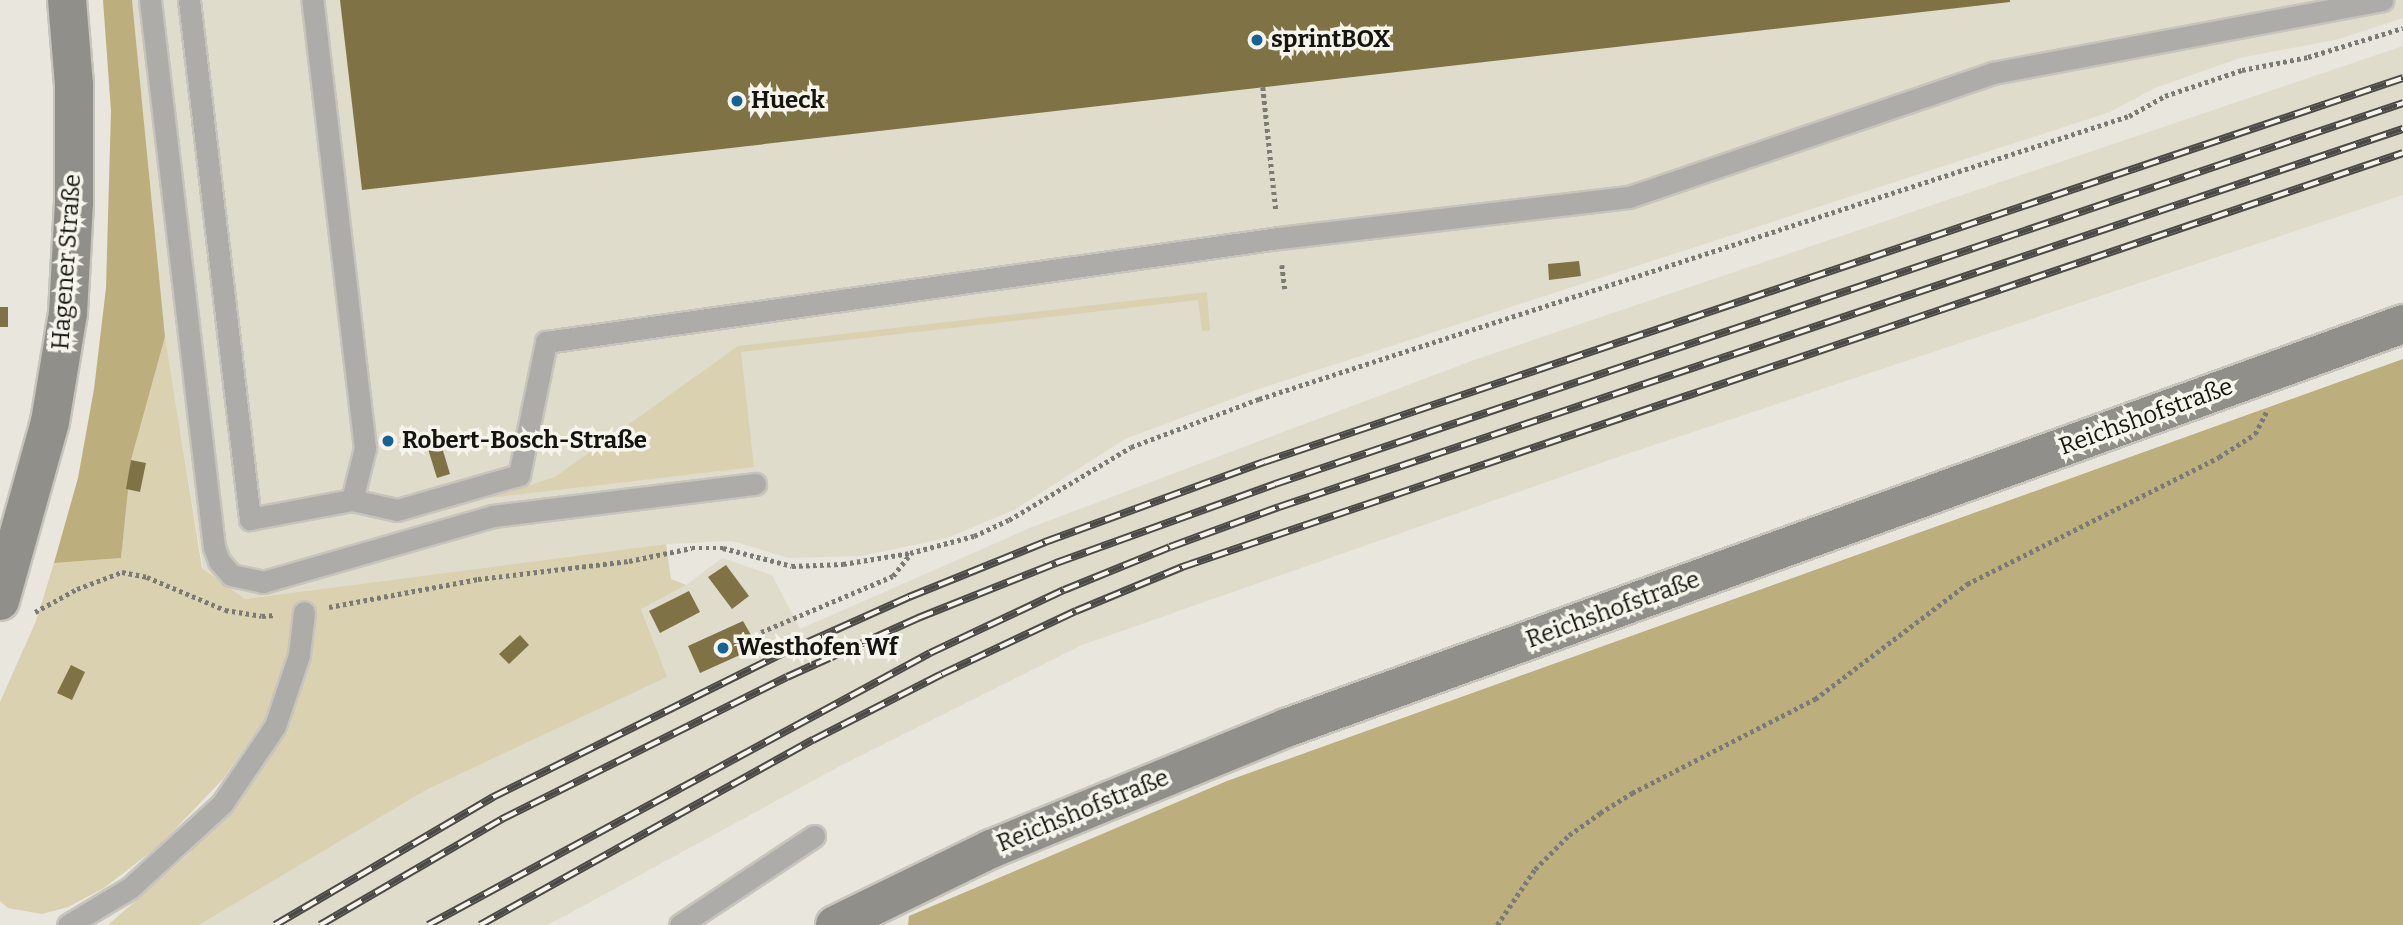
<!DOCTYPE html>
<html>
<head>
<meta charset="utf-8">
<style>
  body { margin:0 }
  #map { position:relative; width:2403px; height:925px; overflow:hidden; background:#e9e6dd; font-family:Bitter,serif }
  div>[style] { position:absolute }
  .built>* { inset:0; background:#e0dccb }
  .green>* { inset:0; background:#dad1b0 }
  .forest>* { inset:0; background:#bcae7d }
  .building>* { inset:0; background:#7f7244 }
  .path>* { height:4.5px; margin-top:-2.25px; transform-origin:0; background:repeating-linear-gradient(90deg,#7b7a74 0 3.5px,transparent 0 7px) }
  .roads { filter:drop-shadow(2px 0 #c7c4bc) drop-shadow(-2px 0 #c7c4bc) drop-shadow(0 2px #c7c4bc) drop-shadow(0 -2px #c7c4bc) }
  .lane>* { height:21px; margin:-10.5px; padding:0 10.5px; transform-origin:10.5px; border-radius:10.5px; background:#adaca8 }
  .secondary>* { height:38px; margin:-19px; padding:0 19px; transform-origin:19px; border-radius:19px; background:#918f8a }
  .rail>* { height:8px; margin-top:-4px; transform-origin:0; background:repeating-linear-gradient(90deg,#f6f4eb 0 16px,#4b4a46 0 32px); box-sizing:border-box; border-block:2px solid #4b4a46 }
  .dots>* { width:19px; height:19px; translate:-50% -50%; box-sizing:border-box; border:4px solid #f6f4eb; border-radius:50% }
  span { translate:-50% -50%; white-space:nowrap; text-align:center; line-height:1.15; -webkit-text-stroke:7px #f6f4eb; paint-order:stroke }
  .poi-label { font-size:24px; color:#141411; font-weight:700 }
  .left { translate:0 -50%; text-align:left }
  .street-label { font-size:24px; color:#141411 }
</style>
</head>
<body>
<div id="map">
  <div class="built">
    <i style="clip-path:polygon(132px 0,2403px 0,2403px 18px,2339px 39px,2240px 58px,2155px 88px,2110px 112px,1256px 390px,1125px 439px,1014px 510px,947px 538px,861px 556px,789px 558px,732px 541px,666px 544px,245px 599px,203px 568px,166px 346px)"></i>
    <i style="clip-path:polygon(2403px 46px,2403px 195px,1612px 459px,1082px 645px,842px 765px,548px 925px,199px 925px,426px 790px,666px 677px,641px 608px,686px 585px,722px 558px,772px 575px,800px 629px,1032px 527px,1474px 360px)"></i>
  </div>
  <div class="green">
    <i style="clip-path:polygon(1207px 292px,1210px 330px,1202px 331px,1198px 300px,741px 352px,754px 467px,489px 498px,555px 477px,738px 346px)"></i>
    <i style="clip-path:polygon(165px 337px,202px 568px,245px 599px,666px 544px,671px 579px,686px 585px,641px 609px,667px 677px,426px 790px,199px 925px,108px 925px,189px 854px,288px 732px,264px 720px,223px 779px,161px 844px,104px 888px,68px 907px,42px 914px,8px 908px,0 901px,0 702px,36px 621px,54px 563px,121px 558px,126px 489px,140px 492px,146px 463px,131px 460px)"></i>
  </div>
  <div class="forest">
    <i style="clip-path:polygon(103px 0,132px 0,165px 337px,131px 460px,121px 558px,54px 563px,78px 478px,94px 389px,106px 288px,111px 111px)"></i>
    <i style="clip-path:polygon(2403px 359px,2403px 925px,908px 925px,909px 916px,1227px 781px)"></i>
  </div>
  <div class="building">
    <i style="clip-path:polygon(340px 0,2010px 0,2010px 2px,362px 190px)"></i>
    <i style="clip-path:polygon(1579px 261px,1581px 276px,1549px 280px,1548px 264px)"></i>
    <i style="clip-path:polygon(0 307px,8px 307px,8px 327px,0 327px)"></i>
    <i style="clip-path:polygon(441px 444px,450px 474px,437px 478px,428px 449px)"></i>
    <i style="clip-path:polygon(131px 460px,146px 463px,140px 492px,126px 489px)"></i>
    <i style="clip-path:polygon(726px 565px,749px 596px,732px 609px,708px 577px)"></i>
    <i style="clip-path:polygon(689px 591px,700px 612px,660px 633px,649px 611px)"></i>
    <i style="clip-path:polygon(743px 621px,759px 649px,752px 652px,751px 650px,700px 673px,688px 646px)"></i>
    <i style="clip-path:polygon(520px 635px,529px 645px,509px 664px,499px 654px)"></i>
    <i style="clip-path:polygon(71px 665px,85px 672px,72px 700px,57px 693px)"></i>
  </div>
  <div class="path">
    <i style="left:1263px;top:87px;width:125px;rotate:84deg"></i>
    <i style="left:1282px;top:265px;width:24px;rotate:83deg"></i>
    <i style="left:329px;top:607px;width:152px;rotate:-10.6deg"></i>
    <i style="left:478px;top:579px;width:152px;rotate:-6.8deg"></i>
    <i style="left:629px;top:561px;width:64px;rotate:-11.7deg"></i>
    <i style="left:692px;top:548px;width:31px"></i>
    <i style="left:723px;top:548px;width:71px;rotate:14.6deg"></i>
    <i style="left:792px;top:566px;width:51px;rotate:-2.2deg"></i>
    <i style="left:843px;top:564px;width:68px;rotate:-9.3deg"></i>
    <i style="left:910px;top:553px;width:66px;rotate:-14.9deg"></i>
    <i style="left:974px;top:536px;width:38px;rotate:-25deg"></i>
    <i style="left:1009px;top:520px;width:142px;rotate:-30.9deg"></i>
    <i style="left:1131px;top:447px;width:137px;rotate:-20.6deg"></i>
    <i style="left:1259px;top:399px;width:915px;rotate:-18.02deg"></i>
    <i style="left:2129px;top:116px;width:41px;rotate:-29.1deg"></i>
    <i style="left:2165px;top:96px;width:81px;rotate:-18.7deg"></i>
    <i style="left:2242px;top:70px;width:67px;rotate:-11.1deg"></i>
    <i style="left:2308px;top:57px;width:99px;rotate:-17deg"></i>
    <i style="left:35px;top:612px;width:48px;rotate:-28.7deg"></i>
    <i style="left:77px;top:589px;width:48px;rotate:-20.7deg"></i>
    <i style="left:122px;top:572px;width:25px;rotate:11deg"></i>
    <i style="left:147px;top:577px;width:85px;rotate:22.9deg"></i>
    <i style="left:225px;top:610px;width:37px;rotate:9deg"></i>
    <i style="left:262px;top:616px;width:13px;rotate:-4deg"></i>
    <i style="left:761px;top:632px;width:143px;rotate:-23deg"></i>
    <i style="left:893px;top:576px;width:28px;rotate:-52deg"></i>
    <i style="left:1497px;top:925px;width:68px;rotate:-55.8deg"></i>
    <i style="left:1535px;top:869px;width:48px;rotate:-45deg"></i>
    <i style="left:1569px;top:835px;width:38px;rotate:-35deg"></i>
    <i style="left:1600px;top:813px;width:38px;rotate:-32deg"></i>
    <i style="left:1632px;top:793px;width:206px;rotate:-27.2deg"></i>
    <i style="left:1815px;top:699px;width:191px;rotate:-37.1deg"></i>
    <i style="left:1967px;top:584px;width:282px;rotate:-26.7deg"></i>
    <i style="left:2219px;top:457px;width:43px;rotate:-32.6deg"></i>
    <i style="left:2255px;top:434px;width:25px;rotate:-63deg"></i>
  </div>
  <div class="roads">
    <div class="lane">
      <i style="left:150px;top:0;width:551px;rotate:83.33deg"></i>
      <i style="left:214px;top:547px;width:15px;rotate:70deg"></i>
      <i style="left:219px;top:561px;width:18px;rotate:49deg"></i>
      <i style="left:231px;top:575px;width:33px;rotate:12deg"></i>
      <i style="left:263px;top:582px;width:239px;rotate:-16deg"></i>
      <i style="left:493px;top:516px;width:264px;rotate:-7deg"></i>
      <i style="left:189px;top:0;width:523px;rotate:83.3deg"></i>
      <i style="left:250px;top:519px;width:104px;rotate:-10.6deg"></i>
      <i style="left:352px;top:500px;width:54px;rotate:-76deg"></i>
      <i style="left:365px;top:448px;width:451px;rotate:-96.7deg"></i>
      <i style="left:352px;top:500px;width:46px;rotate:12.5deg"></i>
      <i style="left:397px;top:510px;width:127px;rotate:-16deg"></i>
      <i style="left:519px;top:475px;width:136px;rotate:-78.5deg"></i>
      <i style="left:546px;top:342px;width:740px;rotate:-8.08deg"></i>
      <i style="left:1279px;top:238px;width:352px;rotate:-6.7deg"></i>
      <i style="left:1629px;top:197px;width:385px;rotate:-18.8deg"></i>
      <i style="left:1993px;top:73px;width:396px;rotate:-10.6deg"></i>
      <i style="left:68px;top:925px;width:72px;rotate:-30.8deg"></i>
      <i style="left:130px;top:888px;width:125px;rotate:-42.4deg"></i>
      <i style="left:222px;top:804px;width:94px;rotate:-55.8deg"></i>
      <i style="left:275px;top:726px;width:75px;rotate:-71.3deg"></i>
      <i style="left:299px;top:655px;width:43px;rotate:-83.4deg"></i>
      <i style="left:680px;top:925px;width:161px;rotate:-33.6deg"></i>
    </div>
    <div class="secondary">
      <i style="left:0;top:601px;width:186px;rotate:-74.4deg"></i>
      <i style="left:50px;top:422px;width:110px;rotate:-80.6deg"></i>
      <i style="left:68px;top:313px;width:111px;rotate:-86.9deg"></i>
      <i style="left:74px;top:202px;width:117px;rotate:-90deg"></i>
      <i style="left:74px;top:85px;width:85px;rotate:-94.7deg"></i>
      <i style="left:835px;top:925px;width:174px;rotate:-26deg"></i>
      <i style="left:991px;top:849px;width:319px;rotate:-22.3deg"></i>
      <i style="left:1286px;top:728px;width:1188px;rotate:-19.88deg"></i>
    </div>
  </div>
  <div class="rail">
    <i style="left:275px;top:925px;width:253px;rotate:-30.4deg"></i>
    <i style="left:493px;top:797px;width:317px;rotate:-26.4deg"></i>
    <i style="left:777px;top:656px;width:145px;rotate:-24.1deg"></i>
    <i style="left:909px;top:597px;width:147px;rotate:-22deg"></i>
    <i style="left:1045px;top:542px;width:233px;rotate:-20.1deg"></i>
    <i style="left:1264px;top:462px;width:1202px;rotate:-18.63deg"></i>
    <i style="left:320px;top:925px;width:211px;rotate:-30.2deg"></i>
    <i style="left:502px;top:819px;width:318px;rotate:-26.5deg"></i>
    <i style="left:787px;top:677px;width:144px;rotate:-24.2deg"></i>
    <i style="left:918px;top:618px;width:149px;rotate:-21.7deg"></i>
    <i style="left:1056px;top:563px;width:233px;rotate:-19.8deg"></i>
    <i style="left:1275px;top:484px;width:1191px;rotate:-18.66deg"></i>
    <i style="left:428px;top:925px;width:571px;rotate:-28.45deg"></i>
    <i style="left:930px;top:653px;width:148px;rotate:-25.2deg"></i>
    <i style="left:1064px;top:590px;width:114px;rotate:-22.1deg"></i>
    <i style="left:1170px;top:547px;width:116px;rotate:-20.2deg"></i>
    <i style="left:1279px;top:507px;width:1186px;rotate:-18.59deg"></i>
    <i style="left:480px;top:925px;width:381px;rotate:-29.1deg"></i>
    <i style="left:813px;top:740px;width:145px;rotate:-27.1deg"></i>
    <i style="left:942px;top:674px;width:148px;rotate:-25.2deg"></i>
    <i style="left:1076px;top:611px;width:115px;rotate:-22.5deg"></i>
    <i style="left:1182px;top:567px;width:1289px;rotate:-18.73deg"></i>
  </div>
  <div class="dots">
    <i style="left:1257px;top:40px;background:#156295"></i>
    <i style="left:737px;top:101px;background:#156295"></i>
    <i style="left:388px;top:441px;background:#156295"></i>
    <i style="left:723px;top:648px;background:#156295"></i>
  </div>
  <div class="poi-label">
    <span class="left" style="left:1271px;top:40px">sprintBOX</span>
    <span class="left" style="left:751px;top:101px">Hueck</span>
    <span class="left" style="left:402px;top:441px">Robert-Bosch-Straße</span>
    <span class="left" style="left:737px;top:648px">Westhofen Wf</span>
  </div>
  <div class="street-label">
    <span style="left:67px;top:262px;rotate:-86deg">Hagener Straße</span>
    <span style="left:2146px;top:417px;rotate:-20deg">Reichshofstraße</span>
    <span style="left:1613px;top:610px;rotate:-20deg">Reichshofstraße</span>
    <span style="left:1083px;top:811px;rotate:-22deg">Reichshofstraße</span>
  </div>
</div>
</body>
</html>
